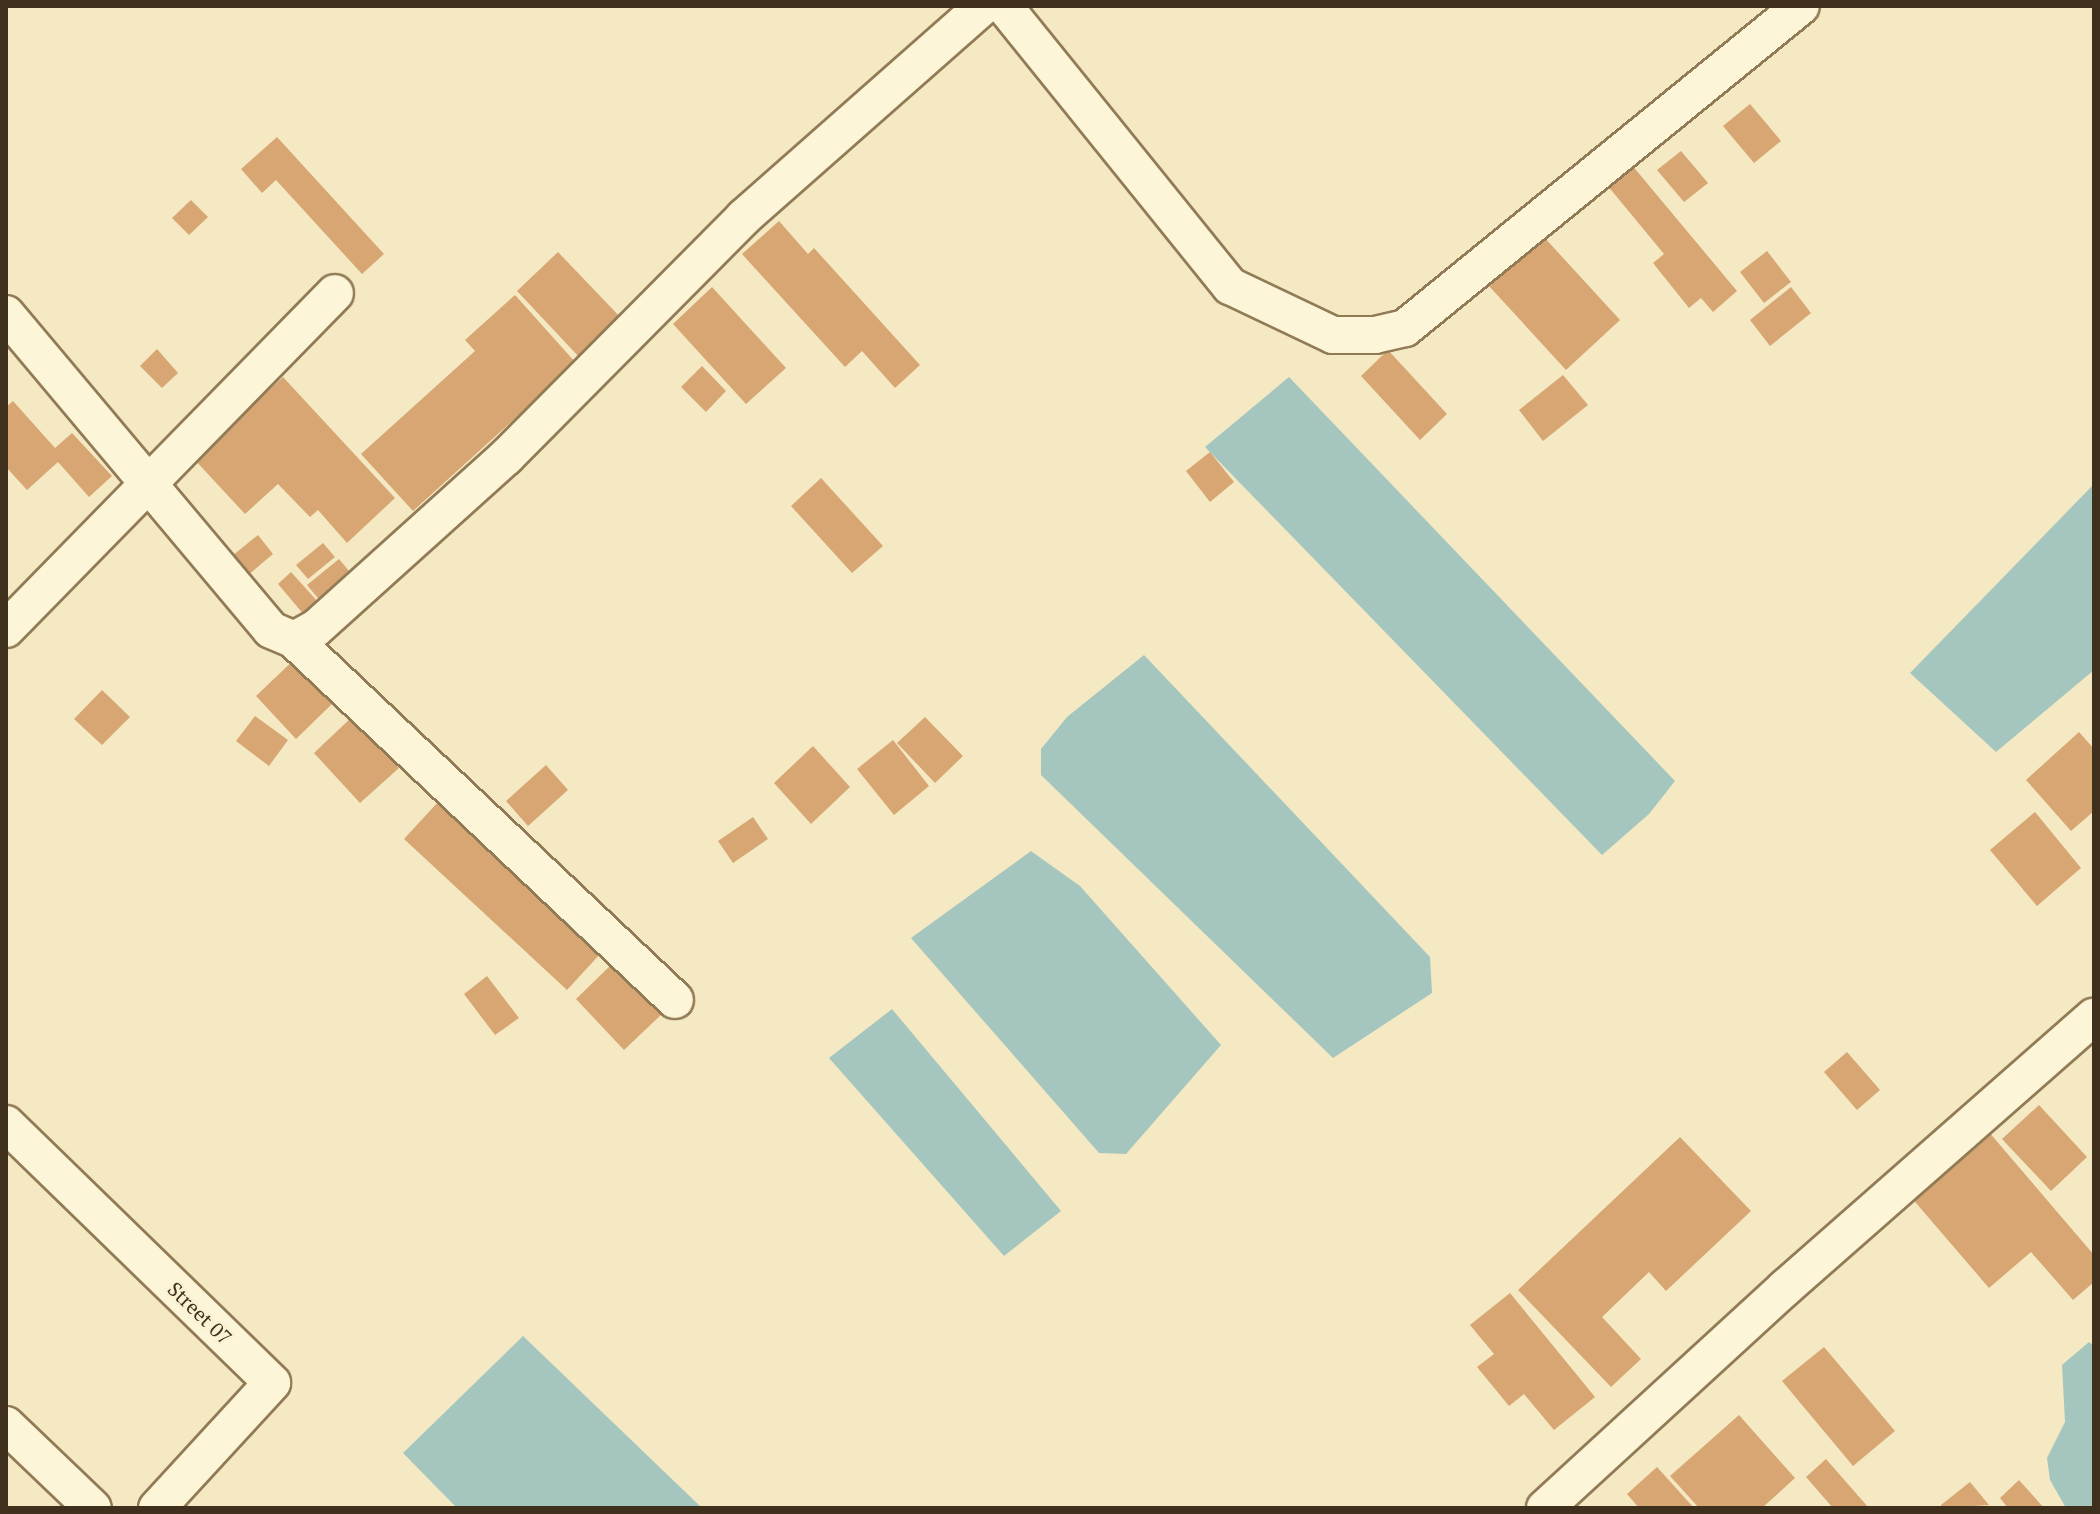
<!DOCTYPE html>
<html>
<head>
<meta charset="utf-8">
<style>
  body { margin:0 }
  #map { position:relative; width:2100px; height:1514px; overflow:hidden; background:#f4e9c3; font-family:"PT Serif",serif }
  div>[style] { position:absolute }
  .water>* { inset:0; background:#a5c6bf }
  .building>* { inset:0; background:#d7a673 }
  .roads { filter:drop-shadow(2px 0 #917b56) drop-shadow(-2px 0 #917b56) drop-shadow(0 2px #917b56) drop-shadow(0 -2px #917b56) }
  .minor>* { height:36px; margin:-18px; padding:0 18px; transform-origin:18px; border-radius:18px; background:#fdf5d7 }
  span { translate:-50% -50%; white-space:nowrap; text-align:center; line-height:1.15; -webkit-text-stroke:6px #faf2d3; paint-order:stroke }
  .street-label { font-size:20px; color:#3f301d }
  .frame { position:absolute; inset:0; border:8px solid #3f301d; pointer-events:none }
</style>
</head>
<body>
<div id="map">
  <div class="water">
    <i style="clip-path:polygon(1289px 377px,1675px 781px,1649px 814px,1602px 855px,1205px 447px)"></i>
    <i style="clip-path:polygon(2094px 484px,2094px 670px,1996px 752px,1910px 673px)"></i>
    <i style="clip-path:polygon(1144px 655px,1430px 957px,1432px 993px,1333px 1058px,1041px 775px,1041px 749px,1067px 717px)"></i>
    <i style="clip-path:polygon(1031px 851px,1080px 886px,1221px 1045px,1126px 1154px,1099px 1153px,911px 938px)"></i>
    <i style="clip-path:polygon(892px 1009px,1061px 1211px,1004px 1256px,829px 1058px)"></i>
    <i style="clip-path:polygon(523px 1336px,702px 1508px,457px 1508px,403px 1453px)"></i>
    <i style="clip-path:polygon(2089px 1342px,2094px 1346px,2094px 1508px,2066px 1508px,2050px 1480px,2047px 1458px,2065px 1422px,2062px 1365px)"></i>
  </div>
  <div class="building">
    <i style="clip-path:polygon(1750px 104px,1781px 141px,1754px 163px,1723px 126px)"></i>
    <i style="clip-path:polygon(277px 137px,384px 254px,362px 274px,276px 180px,262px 193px,241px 169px)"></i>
    <i style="clip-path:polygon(1681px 151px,1708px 183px,1684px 202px,1657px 170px)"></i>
    <i style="clip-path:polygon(1631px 164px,1737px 291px,1713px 312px,1701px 298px,1689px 308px,1653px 263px,1664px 254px,1607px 185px)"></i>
    <i style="clip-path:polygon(191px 200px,208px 217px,189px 235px,172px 218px)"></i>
    <i style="clip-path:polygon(779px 221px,808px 254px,814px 248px,920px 365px,895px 388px,862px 351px,845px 367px,742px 254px)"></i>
    <i style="clip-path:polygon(1543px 236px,1620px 320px,1566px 370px,1489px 286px)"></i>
    <i style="clip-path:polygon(1767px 251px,1791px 282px,1764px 303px,1740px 272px)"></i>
    <i style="clip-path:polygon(558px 252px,622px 319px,580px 358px,517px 291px)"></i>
    <i style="clip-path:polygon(712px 287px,786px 368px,746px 404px,673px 324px)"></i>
    <i style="clip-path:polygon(1791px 287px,1811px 313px,1770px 346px,1750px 320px)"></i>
    <i style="clip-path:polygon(515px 295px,576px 363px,413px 511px,361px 454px,475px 351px,465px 340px)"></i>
    <i style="clip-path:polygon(157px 349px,178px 373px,162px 388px,140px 366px)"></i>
    <i style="clip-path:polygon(1388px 350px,1447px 414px,1420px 440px,1361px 376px)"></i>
    <i style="clip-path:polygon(702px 366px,726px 391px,706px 412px,681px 387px)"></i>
    <i style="clip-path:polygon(1563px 375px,1588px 405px,1543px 441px,1519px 410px)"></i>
    <i style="clip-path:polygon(283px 377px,395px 498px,347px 543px,318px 510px,310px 517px,278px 484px,245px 514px,194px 459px)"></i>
    <i style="clip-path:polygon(13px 401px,55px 448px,72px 433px,112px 476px,89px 497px,58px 462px,27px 490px,6px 467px,6px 407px)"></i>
    <i style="clip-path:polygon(1210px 452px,1234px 482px,1210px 502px,1186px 471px)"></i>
    <i style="clip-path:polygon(821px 478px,883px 546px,852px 573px,791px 506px)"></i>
    <i style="clip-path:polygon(258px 535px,273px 554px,247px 576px,232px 556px)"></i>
    <i style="clip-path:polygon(323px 543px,335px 557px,308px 579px,296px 565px)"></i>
    <i style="clip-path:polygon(339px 559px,354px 577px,322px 603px,307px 585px)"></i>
    <i style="clip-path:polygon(291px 572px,319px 603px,305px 616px,278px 584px)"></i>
    <i style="clip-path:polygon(299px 655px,333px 703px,296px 739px,256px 696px)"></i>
    <i style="clip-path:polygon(102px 690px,130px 717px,102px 745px,74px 719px)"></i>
    <i style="clip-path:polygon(255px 716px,288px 740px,269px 766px,236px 741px)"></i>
    <i style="clip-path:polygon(352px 717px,399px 768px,360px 803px,314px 753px)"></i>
    <i style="clip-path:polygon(925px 717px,963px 756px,935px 783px,897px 743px)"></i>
    <i style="clip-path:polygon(2079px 732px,2094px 749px,2094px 811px,2071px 831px,2026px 780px)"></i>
    <i style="clip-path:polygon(893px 740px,929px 786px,894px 815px,857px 769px)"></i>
    <i style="clip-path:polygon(813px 746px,850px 787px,811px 824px,774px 783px)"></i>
    <i style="clip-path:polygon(546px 765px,568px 790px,528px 826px,506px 801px)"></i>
    <i style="clip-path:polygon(439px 801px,601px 953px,567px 990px,404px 839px)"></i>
    <i style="clip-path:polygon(2035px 812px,2081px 868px,2037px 906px,1990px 850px)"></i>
    <i style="clip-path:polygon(753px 817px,768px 839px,733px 863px,718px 841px)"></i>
    <i style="clip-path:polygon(613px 963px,662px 1014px,624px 1050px,576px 999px)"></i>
    <i style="clip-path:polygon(487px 976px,519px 1018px,495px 1035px,464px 994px)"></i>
    <i style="clip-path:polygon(1847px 1052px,1880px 1090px,1857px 1110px,1824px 1072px)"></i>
    <i style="clip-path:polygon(2039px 1105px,2087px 1157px,2051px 1191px,2002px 1139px)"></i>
    <i style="clip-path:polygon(1988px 1131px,2094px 1255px,2094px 1282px,2073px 1300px,2031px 1252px,1989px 1288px,1904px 1189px)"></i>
    <i style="clip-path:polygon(1680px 1137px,1751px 1211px,1666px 1291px,1649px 1272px,1602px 1317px,1641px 1359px,1611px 1387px,1518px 1290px)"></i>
    <i style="clip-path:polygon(1510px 1293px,1595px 1397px,1554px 1430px,1524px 1394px,1509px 1406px,1477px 1367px,1494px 1354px,1470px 1325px)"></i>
    <i style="clip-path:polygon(1824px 1347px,1895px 1431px,1853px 1466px,1782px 1381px)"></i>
    <i style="clip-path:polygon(1739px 1415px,1795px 1478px,1762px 1508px,1699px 1508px,1670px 1476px)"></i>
    <i style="clip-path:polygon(1826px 1459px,1868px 1507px,1866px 1508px,1833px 1508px,1806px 1477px)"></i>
    <i style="clip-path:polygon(1657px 1467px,1694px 1508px,1639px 1508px,1627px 1494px)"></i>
    <i style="clip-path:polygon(2019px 1480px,2044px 1508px,2008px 1508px,2000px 1498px)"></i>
    <i style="clip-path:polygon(1970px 1482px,1989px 1505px,1943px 1508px,1941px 1505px)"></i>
  </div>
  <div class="roads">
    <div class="minor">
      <i style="left:1004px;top:6px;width:360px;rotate:51.1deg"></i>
      <i style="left:1230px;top:286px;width:114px;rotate:25.4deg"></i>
      <i style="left:1333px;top:335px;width:42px"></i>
      <i style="left:1375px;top:335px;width:31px;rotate:-13deg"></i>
      <i style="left:1405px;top:328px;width:510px;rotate:-39.12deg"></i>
      <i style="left:6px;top:314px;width:412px;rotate:50deg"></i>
      <i style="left:271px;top:630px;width:25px;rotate:23deg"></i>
      <i style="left:294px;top:640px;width:25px;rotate:-29deg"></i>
      <i style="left:316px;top:628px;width:256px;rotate:-42deg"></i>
      <i style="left:506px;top:457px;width:338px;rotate:-45.2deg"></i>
      <i style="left:744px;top:217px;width:319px;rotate:-41.4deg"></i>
      <i style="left:6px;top:629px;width:470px;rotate:-45.6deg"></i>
      <i style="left:294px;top:640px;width:524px;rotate:43.38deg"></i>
      <i style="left:6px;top:1124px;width:371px;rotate:44.2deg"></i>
      <i style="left:272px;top:1383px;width:170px;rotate:132.6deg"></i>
      <i style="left:6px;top:1425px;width:120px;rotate:43.7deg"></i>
      <i style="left:1545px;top:1508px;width:326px;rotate:-42.5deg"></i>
      <i style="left:1785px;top:1288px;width:411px;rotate:-41.3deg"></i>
    </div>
  </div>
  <div class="street-label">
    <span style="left:200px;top:1313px;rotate:44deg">Street 07</span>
  </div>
  <div class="frame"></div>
</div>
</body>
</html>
